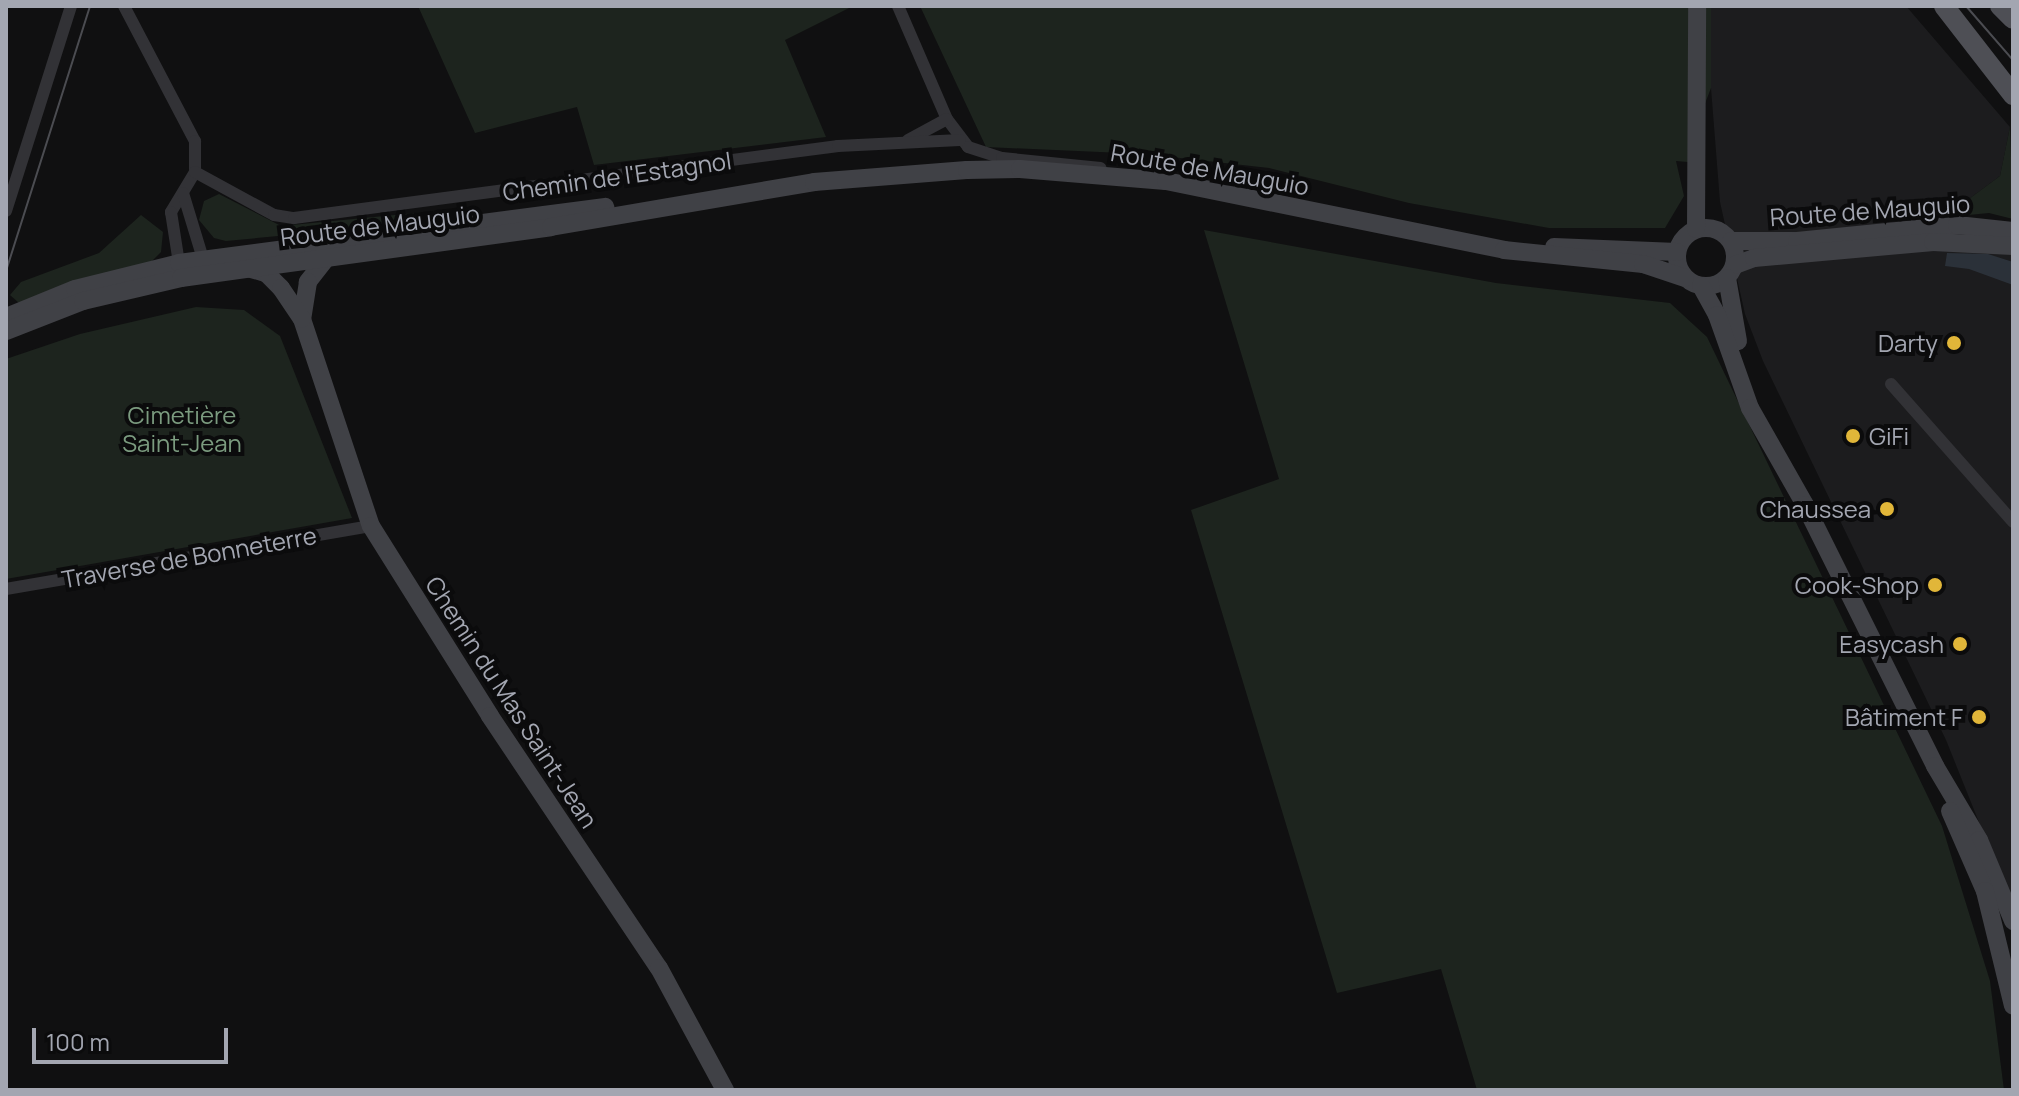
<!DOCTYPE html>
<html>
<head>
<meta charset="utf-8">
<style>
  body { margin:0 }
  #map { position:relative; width:2019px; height:1096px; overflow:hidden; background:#101011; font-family:Manrope,sans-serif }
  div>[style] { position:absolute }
  .built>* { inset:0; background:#1c1c1e }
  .green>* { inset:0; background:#1d241e }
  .water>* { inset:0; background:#2b3139 }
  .street>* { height:12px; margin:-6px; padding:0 6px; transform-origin:6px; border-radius:6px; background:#323236 }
  .secondary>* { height:18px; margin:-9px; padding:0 9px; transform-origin:9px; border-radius:9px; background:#404146 }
  .secondary>.ring { margin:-9px; padding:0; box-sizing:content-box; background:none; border:18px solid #404146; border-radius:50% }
  .primary>* { height:20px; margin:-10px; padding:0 10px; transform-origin:10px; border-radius:10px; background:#4e4f55 }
  .tram>* { height:2px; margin:-1px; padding:0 1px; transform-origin:1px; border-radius:1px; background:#4b4c51 }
  .dots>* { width:22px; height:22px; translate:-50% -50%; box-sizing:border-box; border:4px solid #0b0b0c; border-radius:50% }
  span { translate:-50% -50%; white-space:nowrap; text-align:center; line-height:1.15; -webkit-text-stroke:8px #0b0b0c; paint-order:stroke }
  .street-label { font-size:24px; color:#a3a6b1 }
  .poi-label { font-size:24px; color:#a3a6b1 }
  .right { translate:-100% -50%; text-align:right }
  .left { translate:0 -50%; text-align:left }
  .park-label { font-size:24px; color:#7b9b7f }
  .frame { position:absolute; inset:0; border:8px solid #a3a6b1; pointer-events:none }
  .scale { position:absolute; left:32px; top:1028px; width:196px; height:36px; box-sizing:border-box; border:4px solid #a3a6b1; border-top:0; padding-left:10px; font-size:24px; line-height:28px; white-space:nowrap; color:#a3a6b1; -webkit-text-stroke:6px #0b0b0c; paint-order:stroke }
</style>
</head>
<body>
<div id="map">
  <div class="built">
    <i style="clip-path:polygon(1711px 6px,1906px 6px,2010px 127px,2000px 176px,1954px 210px,2013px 250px,2013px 907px,1946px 740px,1763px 361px,1745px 314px,1720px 202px,1711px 88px)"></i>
  </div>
  <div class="green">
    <i style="clip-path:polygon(418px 6px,853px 6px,785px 40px,826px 137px,594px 165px,577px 107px,475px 133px)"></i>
    <i style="clip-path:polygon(920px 6px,1711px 6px,1711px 88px,1701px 114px,1699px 163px,1676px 161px,1684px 196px,1665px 228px,1549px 228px,1409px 203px,1269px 168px,1145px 154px,986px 147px)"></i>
    <i style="clip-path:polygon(2010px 127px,2013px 219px,1989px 213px,1958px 216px,1954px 210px,2000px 176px)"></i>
    <i style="clip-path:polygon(219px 194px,281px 226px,467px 208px,468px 218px,226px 241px,214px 238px,199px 220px,204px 201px)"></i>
    <i style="clip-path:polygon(141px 215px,163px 232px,161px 252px,151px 262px,19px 303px,10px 295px,21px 282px,99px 253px)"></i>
    <i style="clip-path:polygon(1204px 230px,1496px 283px,1670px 303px,1707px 337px,1942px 826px,1990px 981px,2004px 1090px,1477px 1090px,1441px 969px,1337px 993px,1191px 510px,1279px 479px)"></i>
    <i style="clip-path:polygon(196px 307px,244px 310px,280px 336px,352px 518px,6px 579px,6px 359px,80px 334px)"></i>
  </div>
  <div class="water">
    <i style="clip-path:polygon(1947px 253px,1988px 254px,2013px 262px,2013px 285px,1969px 269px,1945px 266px)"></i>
  </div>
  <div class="street">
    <i style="left:124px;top:6px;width:153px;rotate:62.3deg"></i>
    <i style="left:195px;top:141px;width:31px;rotate:90deg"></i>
    <i style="left:195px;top:172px;width:47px;rotate:121deg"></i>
    <i style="left:171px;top:212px;width:52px;rotate:81.1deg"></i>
    <i style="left:898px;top:6px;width:123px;rotate:66.6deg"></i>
    <i style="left:947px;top:119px;width:35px;rotate:53deg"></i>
    <i style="left:968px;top:147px;width:36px;rotate:18deg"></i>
    <i style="left:1002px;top:158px;width:99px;rotate:5.8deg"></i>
    <i style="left:908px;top:140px;width:44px;rotate:-28.3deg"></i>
    <i style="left:195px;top:172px;width:90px;rotate:28.6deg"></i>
    <i style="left:274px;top:215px;width:20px;rotate:9deg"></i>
    <i style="left:294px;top:218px;width:549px;rotate:-7.54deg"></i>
    <i style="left:838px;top:146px;width:122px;rotate:-2.8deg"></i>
    <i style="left:183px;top:193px;width:69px;rotate:73.1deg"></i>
    <i style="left:6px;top:211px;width:215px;rotate:-72.4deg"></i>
    <i style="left:1891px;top:384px;width:184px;rotate:48.5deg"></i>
    <i style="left:6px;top:589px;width:370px;rotate:-9.8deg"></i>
  </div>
  <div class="secondary">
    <i class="ring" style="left:1677px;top:228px;width:40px;height:40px"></i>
    <i style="left:1696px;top:229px;width:223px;rotate:-89.7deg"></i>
    <i style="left:1731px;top:241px;width:66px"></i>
    <i style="left:1797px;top:241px;width:161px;rotate:-5.7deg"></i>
    <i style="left:1957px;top:225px;width:56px;rotate:6.1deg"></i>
    <i style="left:1554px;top:247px;width:123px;rotate:2.3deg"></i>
    <i style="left:328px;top:256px;width:33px;rotate:128deg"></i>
    <i style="left:308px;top:282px;width:37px;rotate:99deg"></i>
    <i style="left:302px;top:319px;width:218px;rotate:71.6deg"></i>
    <i style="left:371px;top:526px;width:224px;rotate:57.9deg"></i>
    <i style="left:490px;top:716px;width:303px;rotate:56.2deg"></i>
    <i style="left:659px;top:968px;width:139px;rotate:61.6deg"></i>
    <i style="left:1735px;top:265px;width:20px;rotate:-20deg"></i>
    <i style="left:1754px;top:258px;width:180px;rotate:-5.1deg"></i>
    <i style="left:1933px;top:242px;width:80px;rotate:2.9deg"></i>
    <i style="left:248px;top:268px;width:19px;rotate:16deg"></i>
    <i style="left:266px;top:273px;width:21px;rotate:45deg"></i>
    <i style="left:281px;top:288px;width:37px;rotate:56deg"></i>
    <i style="left:1727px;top:278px;width:64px;rotate:80.1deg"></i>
    <i style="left:1701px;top:286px;width:33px;rotate:61deg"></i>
    <i style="left:1717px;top:315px;width:99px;rotate:70.5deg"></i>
    <i style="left:1750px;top:408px;width:112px;rotate:60.4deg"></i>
    <i style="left:1805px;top:505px;width:292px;rotate:63.5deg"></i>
    <i style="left:1935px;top:766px;width:86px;rotate:59.3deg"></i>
    <i style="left:1979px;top:840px;width:88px;rotate:67.2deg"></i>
    <i style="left:6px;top:317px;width:74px;rotate:-22.1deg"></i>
    <i style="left:75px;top:289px;width:107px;rotate:-14deg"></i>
    <i style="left:179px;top:263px;width:430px;rotate:-7.5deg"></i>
    <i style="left:6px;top:331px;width:83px;rotate:-21.3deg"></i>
    <i style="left:83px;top:301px;width:101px;rotate:-13.2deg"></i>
    <i style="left:181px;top:278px;width:373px;rotate:-7.8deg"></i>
    <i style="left:551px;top:227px;width:267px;rotate:-9.7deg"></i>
    <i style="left:814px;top:182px;width:153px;rotate:-4.5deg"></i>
    <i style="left:967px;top:170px;width:53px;rotate:-1.1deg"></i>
    <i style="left:1020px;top:169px;width:146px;rotate:4.7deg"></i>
    <i style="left:1166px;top:181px;width:345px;rotate:11.5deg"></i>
    <i style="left:1504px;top:250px;width:140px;rotate:5.8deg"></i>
    <i style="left:1643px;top:264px;width:44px;rotate:18.4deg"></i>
    <i style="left:1950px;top:811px;width:87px;rotate:66.4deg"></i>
    <i style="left:1985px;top:891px;width:118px;rotate:76.3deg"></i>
  </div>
  <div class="primary">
    <i style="left:1944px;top:6px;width:113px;rotate:52.2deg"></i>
    <i style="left:2000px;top:6px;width:18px;rotate:45deg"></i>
  </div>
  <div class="tram">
    <i style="left:1966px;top:6px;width:72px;rotate:49deg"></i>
    <i style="left:6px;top:271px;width:278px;rotate:-72.4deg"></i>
  </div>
  <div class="dots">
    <i style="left:1954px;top:343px;background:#e1b639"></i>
    <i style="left:1853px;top:436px;background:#e1b639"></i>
    <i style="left:1887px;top:509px;background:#e1b639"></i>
    <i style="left:1935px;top:585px;background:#e1b639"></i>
    <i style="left:1960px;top:644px;background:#e1b639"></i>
    <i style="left:1979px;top:717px;background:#e1b639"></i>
  </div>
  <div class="street-label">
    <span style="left:1210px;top:169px;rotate:10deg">Route de Mauguio</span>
    <span style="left:617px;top:176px;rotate:-8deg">Chemin de l'Estagnol</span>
    <span style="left:1870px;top:210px;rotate:-4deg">Route de Mauguio</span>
    <span style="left:380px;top:225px;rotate:-7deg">Route de Mauguio</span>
    <span style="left:189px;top:557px;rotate:-10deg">Traverse de Bonneterre</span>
    <span style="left:512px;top:702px;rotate:57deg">Chemin du Mas Saint-Jean</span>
  </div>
  <div class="poi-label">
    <span class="right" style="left:1938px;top:343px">Darty</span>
    <span class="left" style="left:1869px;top:436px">GiFi</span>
    <span class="right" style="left:1871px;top:509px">Chaussea</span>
    <span class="right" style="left:1919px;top:585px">Cook-Shop</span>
    <span class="right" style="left:1944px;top:644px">Easycash</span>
    <span class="right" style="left:1963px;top:717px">Bâtiment F</span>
  </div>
  <div class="park-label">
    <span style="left:182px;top:429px">Cimetière<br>Saint-Jean</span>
  </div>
  <div class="frame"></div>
  <div class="scale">100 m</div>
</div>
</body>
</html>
